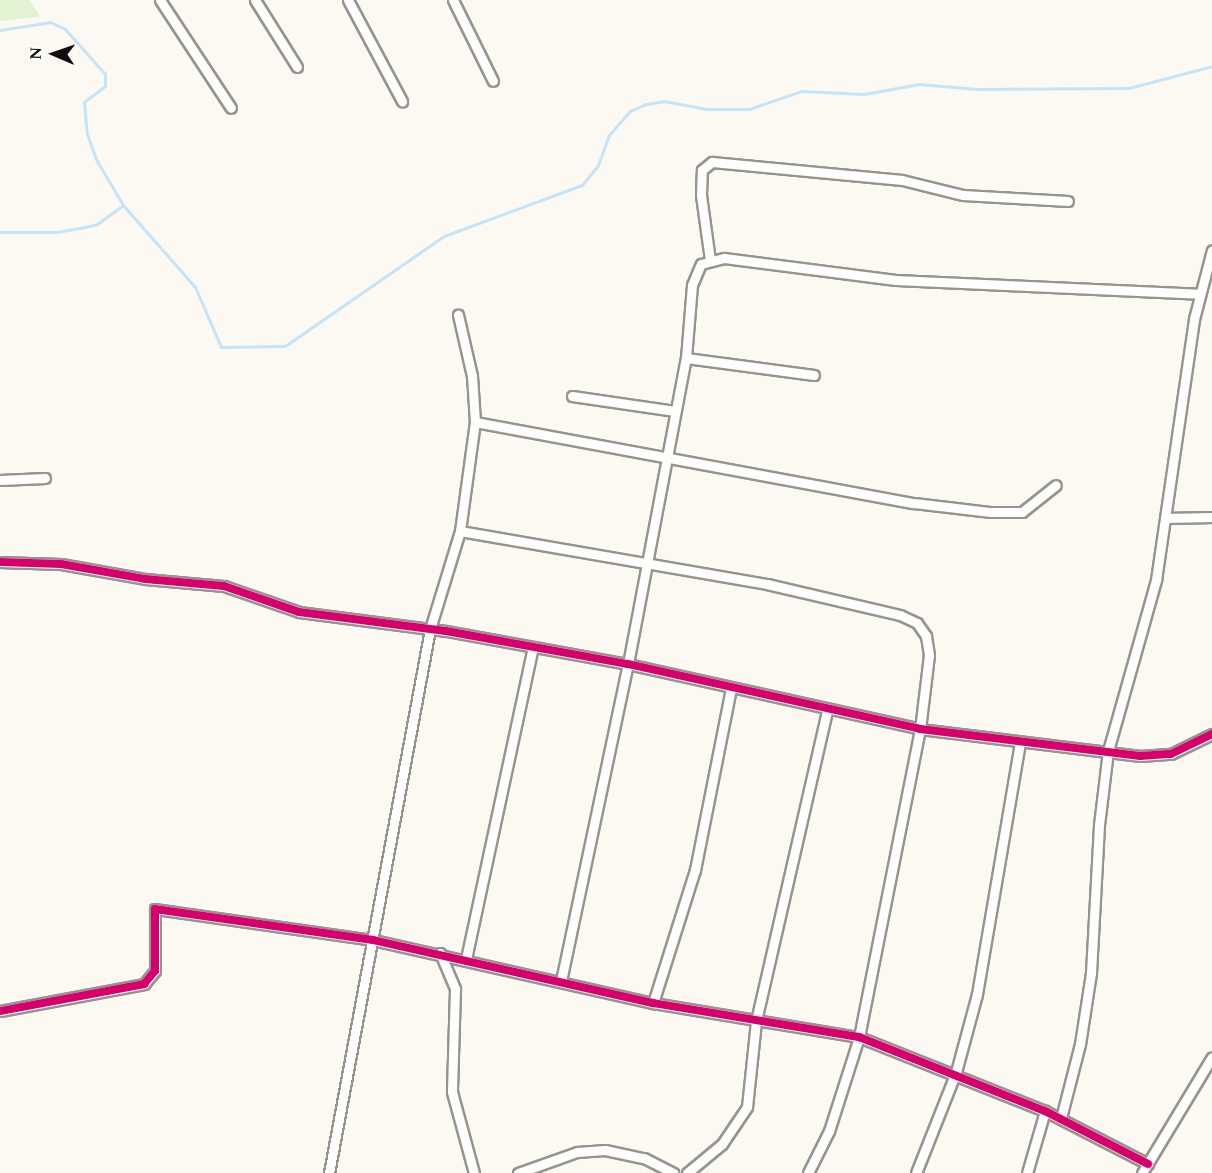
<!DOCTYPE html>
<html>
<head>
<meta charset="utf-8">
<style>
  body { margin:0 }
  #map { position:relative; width:1212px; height:1173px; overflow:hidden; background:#fbf9f2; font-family:Spectral,serif }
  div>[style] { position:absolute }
  .green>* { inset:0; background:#e3f2d1 }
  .stream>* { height:3px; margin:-1.5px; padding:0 1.5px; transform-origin:1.5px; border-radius:1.5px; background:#c6e4f7 }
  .roads { filter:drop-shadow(2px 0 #959491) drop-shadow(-2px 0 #959491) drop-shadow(0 2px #959491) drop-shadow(0 -2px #959491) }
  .minor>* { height:9px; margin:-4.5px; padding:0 4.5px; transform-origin:4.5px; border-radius:4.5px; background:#fefefd }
  .cycleway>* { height:8px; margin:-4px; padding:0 4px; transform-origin:4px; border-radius:4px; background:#d6006c }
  span { translate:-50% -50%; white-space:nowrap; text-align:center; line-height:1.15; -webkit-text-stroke:6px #fff; paint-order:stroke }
  .north { position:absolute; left:24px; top:24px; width:60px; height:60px; -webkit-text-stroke:4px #fff; paint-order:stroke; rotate:272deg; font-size:16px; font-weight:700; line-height:24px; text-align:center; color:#0e0e0e }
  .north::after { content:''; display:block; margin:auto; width:21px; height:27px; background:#0e0e0e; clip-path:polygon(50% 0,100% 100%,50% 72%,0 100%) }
</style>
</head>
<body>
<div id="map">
  <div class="green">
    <i style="clip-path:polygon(0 0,30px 0,40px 17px,0 21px)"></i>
  </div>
  <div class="stream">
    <i style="left:0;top:30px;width:51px;rotate:-9.1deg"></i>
    <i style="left:50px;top:22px;width:17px;rotate:25deg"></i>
    <i style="left:65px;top:29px;width:60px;rotate:48.4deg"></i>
    <i style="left:105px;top:74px;width:12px;rotate:90deg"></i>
    <i style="left:105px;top:86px;width:26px;rotate:143deg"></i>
    <i style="left:84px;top:102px;width:32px;rotate:85deg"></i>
    <i style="left:87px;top:134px;width:29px;rotate:70deg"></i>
    <i style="left:97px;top:161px;width:51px;rotate:59.4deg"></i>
    <i style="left:123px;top:205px;width:109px;rotate:48.7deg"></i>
    <i style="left:195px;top:287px;width:65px;rotate:66.6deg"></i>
    <i style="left:221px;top:347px;width:64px;rotate:-0.9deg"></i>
    <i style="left:285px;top:346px;width:193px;rotate:-34.7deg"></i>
    <i style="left:444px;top:236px;width:147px;rotate:-20.3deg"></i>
    <i style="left:582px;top:185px;width:26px;rotate:-51deg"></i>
    <i style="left:598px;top:165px;width:32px;rotate:-70deg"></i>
    <i style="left:609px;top:135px;width:32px;rotate:-49deg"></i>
    <i style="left:630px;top:111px;width:17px;rotate:-24deg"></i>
    <i style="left:646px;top:104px;width:18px;rotate:-9deg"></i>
    <i style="left:664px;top:101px;width:43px;rotate:10.8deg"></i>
    <i style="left:706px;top:109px;width:43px"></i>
    <i style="left:749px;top:109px;width:56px;rotate:-18.8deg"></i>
    <i style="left:802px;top:91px;width:62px;rotate:2.8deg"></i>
    <i style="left:864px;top:94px;width:56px;rotate:-10.3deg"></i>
    <i style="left:919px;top:84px;width:58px;rotate:4.9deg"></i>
    <i style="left:977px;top:89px;width:152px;rotate:-0.4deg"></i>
    <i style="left:1129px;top:88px;width:86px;rotate:-14.8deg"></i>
    <i style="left:0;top:232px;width:57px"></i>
    <i style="left:57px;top:232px;width:23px;rotate:-10deg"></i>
    <i style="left:80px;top:228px;width:17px;rotate:-13deg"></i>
    <i style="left:97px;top:224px;width:32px;rotate:-36deg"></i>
  </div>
  <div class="roads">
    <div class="minor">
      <i style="left:160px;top:0;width:129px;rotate:56.7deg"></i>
      <i style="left:255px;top:0;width:79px;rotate:57.9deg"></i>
      <i style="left:348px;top:0;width:115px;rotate:61.9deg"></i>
      <i style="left:453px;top:0;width:90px;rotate:63.7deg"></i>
      <i style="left:710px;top:260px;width:66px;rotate:-97.9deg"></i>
      <i style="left:701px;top:195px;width:25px;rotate:-88deg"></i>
      <i style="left:702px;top:170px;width:13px;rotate:-39deg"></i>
      <i style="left:712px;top:162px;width:191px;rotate:5.4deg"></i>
      <i style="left:902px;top:180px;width:63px;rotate:13.8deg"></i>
      <i style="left:963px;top:195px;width:105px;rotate:3.3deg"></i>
      <i style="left:686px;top:358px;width:129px;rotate:7.6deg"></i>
      <i style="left:572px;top:396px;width:104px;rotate:8.3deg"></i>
      <i style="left:475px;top:422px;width:446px;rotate:10.5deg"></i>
      <i style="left:914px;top:503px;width:78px;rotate:6.7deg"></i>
      <i style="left:991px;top:512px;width:31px"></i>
      <i style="left:1022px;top:512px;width:43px;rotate:-38.5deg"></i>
      <i style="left:0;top:480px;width:45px;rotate:-2.5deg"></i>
      <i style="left:1168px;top:518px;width:44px;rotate:-1.3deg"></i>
      <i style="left:460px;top:531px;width:312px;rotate:9.8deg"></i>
      <i style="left:767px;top:584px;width:137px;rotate:13.1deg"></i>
      <i style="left:900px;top:615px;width:19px;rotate:25deg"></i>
      <i style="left:917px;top:623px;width:16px;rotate:55deg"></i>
      <i style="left:926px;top:636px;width:19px;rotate:81deg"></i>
      <i style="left:929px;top:655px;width:75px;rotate:96.9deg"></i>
      <i style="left:920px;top:729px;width:314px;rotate:101.2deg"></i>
      <i style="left:859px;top:1037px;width:99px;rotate:107.7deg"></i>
      <i style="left:829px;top:1131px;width:47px;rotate:116.6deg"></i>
      <i style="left:0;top:562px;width:61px;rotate:1.9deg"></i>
      <i style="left:61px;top:564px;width:85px;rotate:10.1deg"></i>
      <i style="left:145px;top:579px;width:79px;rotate:5.1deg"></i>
      <i style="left:224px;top:586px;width:79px;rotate:19.1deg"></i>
      <i style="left:299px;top:612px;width:148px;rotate:7.4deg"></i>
      <i style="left:446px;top:631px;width:185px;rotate:10.3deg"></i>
      <i style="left:628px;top:664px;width:299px;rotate:12.5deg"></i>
      <i style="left:920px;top:729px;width:222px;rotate:7deg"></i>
      <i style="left:1140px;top:756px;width:31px;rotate:-4deg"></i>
      <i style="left:1171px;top:754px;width:46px;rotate:-26deg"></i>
      <i style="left:440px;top:953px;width:39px;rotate:67deg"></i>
      <i style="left:455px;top:989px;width:103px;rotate:91.7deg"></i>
      <i style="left:452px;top:1092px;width:84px;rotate:74.8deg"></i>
      <i style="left:466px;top:959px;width:319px;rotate:-77.9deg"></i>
      <i style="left:561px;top:981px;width:324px;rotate:-78.1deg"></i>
      <i style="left:628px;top:664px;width:311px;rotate:-79.3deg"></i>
      <i style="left:686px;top:358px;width:73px;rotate:-85.3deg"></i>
      <i style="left:692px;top:285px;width:23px;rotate:-67deg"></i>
      <i style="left:701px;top:264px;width:24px;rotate:-15deg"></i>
      <i style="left:724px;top:258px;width:173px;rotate:7.3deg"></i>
      <i style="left:896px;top:280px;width:303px;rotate:2.6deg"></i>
      <i style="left:653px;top:1003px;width:139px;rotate:-72.5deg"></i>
      <i style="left:695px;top:870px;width:185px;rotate:-78.8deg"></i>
      <i style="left:0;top:1011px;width:147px;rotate:-10.6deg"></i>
      <i style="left:144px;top:984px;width:17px;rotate:-50deg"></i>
      <i style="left:155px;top:971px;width:62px;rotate:-90deg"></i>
      <i style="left:155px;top:909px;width:220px;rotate:8.1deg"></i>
      <i style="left:373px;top:940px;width:287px;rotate:12.7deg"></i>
      <i style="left:653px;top:1003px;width:209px;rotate:9.4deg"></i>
      <i style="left:859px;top:1037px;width:200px;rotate:21.7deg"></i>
      <i style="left:1045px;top:1111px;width:116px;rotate:27.2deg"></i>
      <i style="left:1061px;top:1118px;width:76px;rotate:-75.6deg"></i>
      <i style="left:1080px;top:1044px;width:72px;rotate:-81.2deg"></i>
      <i style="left:1091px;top:973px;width:148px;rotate:-86.9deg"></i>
      <i style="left:1099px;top:825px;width:75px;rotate:-83.1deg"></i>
      <i style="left:1108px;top:751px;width:178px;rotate:-74.3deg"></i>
      <i style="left:1156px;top:580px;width:264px;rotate:-81.7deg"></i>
      <i style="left:1194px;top:319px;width:71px;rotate:-75.4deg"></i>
      <i style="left:329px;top:1173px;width:553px;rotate:-79.48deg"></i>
      <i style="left:430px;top:629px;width:102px;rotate:-73deg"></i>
      <i style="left:460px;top:531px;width:110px;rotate:-82.2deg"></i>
      <i style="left:475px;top:422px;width:46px;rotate:-93.7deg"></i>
      <i style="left:472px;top:376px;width:63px;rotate:-102.9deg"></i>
      <i style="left:518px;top:1173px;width:63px;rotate:-19.6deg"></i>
      <i style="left:577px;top:1152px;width:28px;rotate:-4deg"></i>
      <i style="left:605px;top:1150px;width:40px;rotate:12deg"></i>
      <i style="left:644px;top:1158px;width:33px;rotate:27deg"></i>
      <i style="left:687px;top:1173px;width:45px;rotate:-39.6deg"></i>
      <i style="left:722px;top:1144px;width:45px;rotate:-56deg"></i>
      <i style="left:747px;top:1107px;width:86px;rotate:-84deg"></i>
      <i style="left:756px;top:1021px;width:319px;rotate:-77.1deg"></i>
      <i style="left:916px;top:1173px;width:109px;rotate:-68.4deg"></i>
      <i style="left:956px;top:1072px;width:81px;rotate:-74.9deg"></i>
      <i style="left:977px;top:994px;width:256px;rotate:-80.3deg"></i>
      <i style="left:1027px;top:1173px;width:65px;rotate:-73.8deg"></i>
      <i style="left:1142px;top:1173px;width:135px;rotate:-58.9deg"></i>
    </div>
  </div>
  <div class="cycleway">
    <i style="left:0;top:562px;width:61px;rotate:1.9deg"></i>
    <i style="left:61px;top:564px;width:85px;rotate:10.1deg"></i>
    <i style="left:145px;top:579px;width:79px;rotate:5.1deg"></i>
    <i style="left:224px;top:586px;width:79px;rotate:19.1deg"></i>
    <i style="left:299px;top:612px;width:148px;rotate:7.4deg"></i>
    <i style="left:446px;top:631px;width:185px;rotate:10.3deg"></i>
    <i style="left:628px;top:664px;width:299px;rotate:12.5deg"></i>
    <i style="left:920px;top:729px;width:222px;rotate:7deg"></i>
    <i style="left:1140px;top:756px;width:31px;rotate:-4deg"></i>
    <i style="left:1171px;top:754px;width:46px;rotate:-26deg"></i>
    <i style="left:0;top:1011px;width:147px;rotate:-10.6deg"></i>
    <i style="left:144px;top:984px;width:17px;rotate:-50deg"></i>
    <i style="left:155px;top:971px;width:62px;rotate:-90deg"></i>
    <i style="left:155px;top:909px;width:220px;rotate:8.1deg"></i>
    <i style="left:373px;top:940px;width:287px;rotate:12.7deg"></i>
    <i style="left:653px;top:1003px;width:209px;rotate:9.4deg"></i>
    <i style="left:859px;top:1037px;width:200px;rotate:21.7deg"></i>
    <i style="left:1045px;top:1111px;width:116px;rotate:27.2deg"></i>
  </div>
  <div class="north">N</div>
</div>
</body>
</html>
